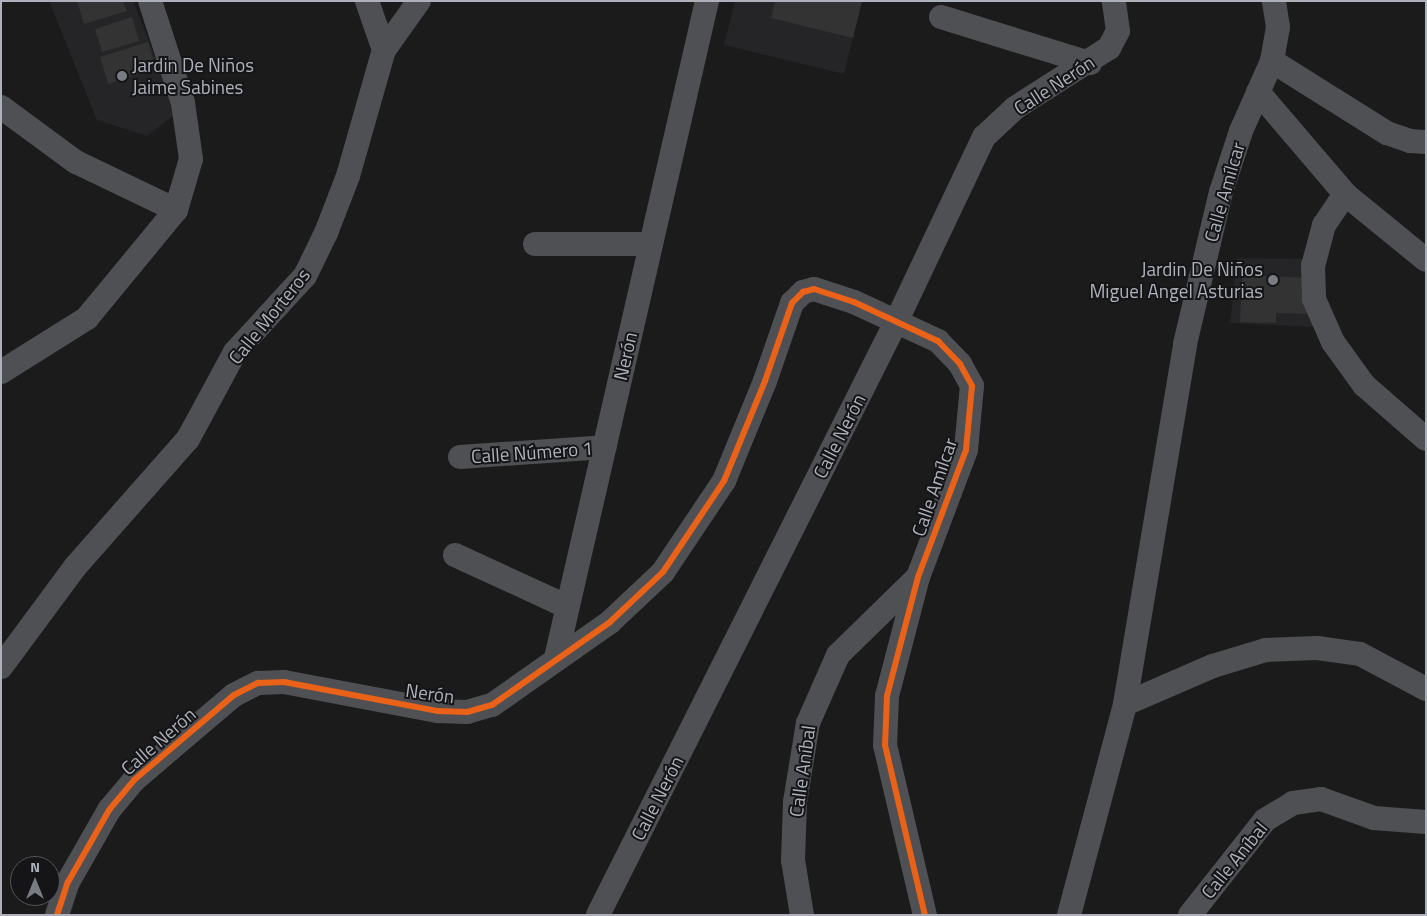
<!DOCTYPE html>
<html>
<head>
<meta charset="utf-8">
<style>
  body { margin:0 }
  #map { position:relative; width:1427px; height:916px; overflow:hidden; background:#1b1b1b; font-family:"Titillium Web",sans-serif }
  div>[style] { position:absolute }
  .built>* { inset:0; background:#252527 }
  .building>* { inset:0; background:#333 }
  .street>* { height:24px; margin:-12px; padding:0 12px; transform-origin:12px; border-radius:12px; background:#4f5054 }
  .cycleway>* { height:6px; margin:-3px; padding:0 3px; transform-origin:3px; border-radius:3px; background:#ea6118 }
  .dots>* { width:14px; height:14px; translate:-50% -50%; box-sizing:border-box; border:2px solid #151517; border-radius:50% }
  span { translate:-50% -50%; white-space:nowrap; text-align:center; line-height:1.15; -webkit-text-stroke:4px #151517; paint-order:stroke }
  .poi-label { font-size:19px; color:#adb1bb }
  .left { translate:0 -50%; text-align:left }
  .right { translate:-100% -50%; text-align:right }
  .street-label { font-size:19px; color:#adb1bb }
  .frame { position:absolute; inset:0; border:2px solid #adb1bb; pointer-events:none }
  .north { position:absolute; left:10px; top:856px; width:50px; height:50px; box-sizing:border-box; background:#151517; border:1px solid #525359; border-radius:50%; rotate:0deg; font-size:14px; font-weight:700; line-height:20px; text-align:center; color:#adb1bb }
  .north::after { content:''; display:block; margin:auto; width:18px; height:22px; background:#7a7c83; clip-path:polygon(50% 0,100% 100%,50% 72%,0 100%) }
</style>
</head>
<body>
<div id="map">
  <div class="built">
    <i style="clip-path:polygon(49px 1px,133px 1px,177px 113px,147px 136px,97px 120px)"></i>
    <i style="clip-path:polygon(735px 1px,862px 1px,844px 74px,724px 45px)"></i>
    <i style="clip-path:polygon(1237px 258px,1311px 259px,1315px 327px,1230px 323px)"></i>
  </div>
  <div class="building">
    <i style="clip-path:polygon(77px 1px,123px 1px,127px 11px,84px 24px)"></i>
    <i style="clip-path:polygon(775px 1px,862px 1px,853px 38px,771px 18px)"></i>
    <i style="clip-path:polygon(132px 17px,139px 41px,102px 52px,95px 29px)"></i>
    <i style="clip-path:polygon(148px 42px,156px 68px,108px 84px,100px 57px)"></i>
    <i style="clip-path:polygon(1242px 275px,1310px 278px,1309px 314px,1276px 313px,1276px 323px,1240px 322px)"></i>
  </div>
  <div class="street">
    <i style="left:367px;top:1px;width:52px;rotate:70.9deg"></i>
    <i style="left:941px;top:17px;width:156px;rotate:17.2deg"></i>
    <i style="left:1272px;top:61px;width:136px;rotate:32.1deg"></i>
    <i style="left:1387px;top:133px;width:24px;rotate:19deg"></i>
    <i style="left:1410px;top:141px;width:16px;rotate:4deg"></i>
    <i style="left:1258px;top:92px;width:134px;rotate:49.5deg"></i>
    <i style="left:1345px;top:194px;width:104px;rotate:39.2deg"></i>
    <i style="left:1px;top:107px;width:93px;rotate:36.3deg"></i>
    <i style="left:76px;top:162px;width:111px;rotate:25.6deg"></i>
    <i style="left:1345px;top:194px;width:37px;rotate:124deg"></i>
    <i style="left:1324px;top:225px;width:42px;rotate:105deg"></i>
    <i style="left:1313px;top:266px;width:33px;rotate:88deg"></i>
    <i style="left:1314px;top:299px;width:47px;rotate:66.2deg"></i>
    <i style="left:1333px;top:342px;width:53px;rotate:54.2deg"></i>
    <i style="left:1364px;top:385px;width:82px;rotate:41.1deg"></i>
    <i style="left:535px;top:244px;width:116px"></i>
    <i style="left:1px;top:372px;width:102px;rotate:-32.1deg"></i>
    <i style="left:87px;top:318px;width:140px;rotate:-50.5deg"></i>
    <i style="left:176px;top:210px;width:53px;rotate:-73.6deg"></i>
    <i style="left:191px;top:159px;width:57px;rotate:-98.1deg"></i>
    <i style="left:183px;top:103px;width:107px;rotate:-107.9deg"></i>
    <i style="left:460px;top:457px;width:145px;rotate:-3.9deg"></i>
    <i style="left:455px;top:555px;width:122px;rotate:24.7deg"></i>
    <i style="left:556px;top:658px;width:674px;rotate:-77.06deg"></i>
    <i style="left:1px;top:667px;width:124px;rotate:-53.5deg"></i>
    <i style="left:75px;top:567px;width:171px;rotate:-48.6deg"></i>
    <i style="left:188px;top:439px;width:99px;rotate:-61.6deg"></i>
    <i style="left:235px;top:352px;width:103px;rotate:-47.4deg"></i>
    <i style="left:305px;top:276px;width:48px;rotate:-64deg"></i>
    <i style="left:326px;top:233px;width:61px;rotate:-68.9deg"></i>
    <i style="left:348px;top:176px;width:131px;rotate:-74.1deg"></i>
    <i style="left:384px;top:50px;width:60px;rotate:-54.5deg"></i>
    <i style="left:1125px;top:704px;width:96px;rotate:-23.4deg"></i>
    <i style="left:1213px;top:666px;width:55px;rotate:-16.8deg"></i>
    <i style="left:1266px;top:650px;width:51px;rotate:-2.2deg"></i>
    <i style="left:1317px;top:648px;width:43px;rotate:7.9deg"></i>
    <i style="left:1360px;top:654px;width:75px;rotate:27.9deg"></i>
    <i style="left:57px;top:915px;width:35px;rotate:-72deg"></i>
    <i style="left:68px;top:882px;width:83px;rotate:-60.3deg"></i>
    <i style="left:109px;top:810px;width:39px;rotate:-50deg"></i>
    <i style="left:134px;top:780px;width:131px;rotate:-40.4deg"></i>
    <i style="left:234px;top:695px;width:27px;rotate:-27deg"></i>
    <i style="left:258px;top:683px;width:26px;rotate:-2deg"></i>
    <i style="left:284px;top:682px;width:157px;rotate:10.7deg"></i>
    <i style="left:438px;top:711px;width:29px;rotate:2deg"></i>
    <i style="left:467px;top:712px;width:26px;rotate:-16deg"></i>
    <i style="left:492px;top:705px;width:144px;rotate:-35.1deg"></i>
    <i style="left:610px;top:622px;width:73px;rotate:-43.3deg"></i>
    <i style="left:663px;top:572px;width:110px;rotate:-56.2deg"></i>
    <i style="left:724px;top:481px;width:108px;rotate:-67.7deg"></i>
    <i style="left:765px;top:381px;width:83px;rotate:-70.9deg"></i>
    <i style="left:792px;top:303px;width:16px;rotate:-45deg"></i>
    <i style="left:803px;top:292px;width:11px;rotate:-15deg"></i>
    <i style="left:814px;top:289px;width:42px;rotate:18deg"></i>
    <i style="left:854px;top:302px;width:93px;rotate:24.9deg"></i>
    <i style="left:938px;top:341px;width:32px;rotate:46deg"></i>
    <i style="left:960px;top:364px;width:25px;rotate:61deg"></i>
    <i style="left:972px;top:386px;width:64px;rotate:95.4deg"></i>
    <i style="left:966px;top:450px;width:136px;rotate:110.7deg"></i>
    <i style="left:918px;top:577px;width:123px;rotate:104.6deg"></i>
    <i style="left:887px;top:696px;width:49px;rotate:92.3deg"></i>
    <i style="left:885px;top:745px;width:175px;rotate:76.8deg"></i>
    <i style="left:598px;top:915px;width:666px;rotate:-63.32deg"></i>
    <i style="left:897px;top:320px;width:203px;rotate:-64.6deg"></i>
    <i style="left:984px;top:137px;width:42px;rotate:-43.1deg"></i>
    <i style="left:1015px;top:108px;width:112px;rotate:-32.6deg"></i>
    <i style="left:1109px;top:48px;width:19px;rotate:-62deg"></i>
    <i style="left:1118px;top:31px;width:30px;rotate:-98deg"></i>
    <i style="left:802px;top:915px;width:56px;rotate:-99.3deg"></i>
    <i style="left:793px;top:860px;width:58px;rotate:-88deg"></i>
    <i style="left:795px;top:802px;width:80px;rotate:-80.7deg"></i>
    <i style="left:808px;top:723px;width:74px;rotate:-66.2deg"></i>
    <i style="left:838px;top:655px;width:112px;rotate:-44.3deg"></i>
    <i style="left:1069px;top:915px;width:218px;rotate:-75.1deg"></i>
    <i style="left:1125px;top:704px;width:365px;rotate:-80.5deg"></i>
    <i style="left:1185px;top:344px;width:156px;rotate:-76.7deg"></i>
    <i style="left:1221px;top:192px;width:64px;rotate:-71.8deg"></i>
    <i style="left:1241px;top:131px;width:77px;rotate:-66.1deg"></i>
    <i style="left:1272px;top:61px;width:35px;rotate:-80deg"></i>
    <i style="left:1278px;top:27px;width:26px;rotate:-99deg"></i>
    <i style="left:1190px;top:915px;width:121px;rotate:-51.7deg"></i>
    <i style="left:1265px;top:820px;width:33px;rotate:-31deg"></i>
    <i style="left:1293px;top:803px;width:28px;rotate:-8deg"></i>
    <i style="left:1321px;top:799px;width:56px;rotate:19.7deg"></i>
    <i style="left:1374px;top:818px;width:52px;rotate:4.4deg"></i>
  </div>
  <div class="cycleway">
    <i style="left:57px;top:915px;width:35px;rotate:-72deg"></i>
    <i style="left:68px;top:882px;width:83px;rotate:-60.3deg"></i>
    <i style="left:109px;top:810px;width:39px;rotate:-50deg"></i>
    <i style="left:134px;top:780px;width:131px;rotate:-40.4deg"></i>
    <i style="left:234px;top:695px;width:27px;rotate:-27deg"></i>
    <i style="left:258px;top:683px;width:26px;rotate:-2deg"></i>
    <i style="left:284px;top:682px;width:157px;rotate:10.7deg"></i>
    <i style="left:438px;top:711px;width:29px;rotate:2deg"></i>
    <i style="left:467px;top:712px;width:26px;rotate:-16deg"></i>
    <i style="left:492px;top:705px;width:144px;rotate:-35.1deg"></i>
    <i style="left:610px;top:622px;width:73px;rotate:-43.3deg"></i>
    <i style="left:663px;top:572px;width:110px;rotate:-56.2deg"></i>
    <i style="left:724px;top:481px;width:108px;rotate:-67.7deg"></i>
    <i style="left:765px;top:381px;width:83px;rotate:-70.9deg"></i>
    <i style="left:792px;top:303px;width:16px;rotate:-45deg"></i>
    <i style="left:803px;top:292px;width:11px;rotate:-15deg"></i>
    <i style="left:814px;top:289px;width:42px;rotate:18deg"></i>
    <i style="left:854px;top:302px;width:93px;rotate:24.9deg"></i>
    <i style="left:938px;top:341px;width:32px;rotate:46deg"></i>
    <i style="left:960px;top:364px;width:25px;rotate:61deg"></i>
    <i style="left:972px;top:386px;width:64px;rotate:95.4deg"></i>
    <i style="left:966px;top:450px;width:136px;rotate:110.7deg"></i>
    <i style="left:918px;top:577px;width:123px;rotate:104.6deg"></i>
    <i style="left:887px;top:696px;width:49px;rotate:92.3deg"></i>
    <i style="left:885px;top:745px;width:175px;rotate:76.8deg"></i>
  </div>
  <div class="dots">
    <i style="left:122px;top:76px;background:#7a7c83"></i>
    <i style="left:1273px;top:280px;background:#7a7c83"></i>
  </div>
  <div class="poi-label">
    <span class="left" style="left:132px;top:76px">Jardin De Niños<br>Jaime Sabines</span>
    <span class="right" style="left:1263px;top:280px">Jardin De Niños<br>Miguel Angel Asturias</span>
  </div>
  <div class="street-label">
    <span style="left:1054px;top:85px;rotate:-33deg">Calle Nerón</span>
    <span style="left:1224px;top:192px;rotate:-74deg">Calle Amílcar</span>
    <span style="left:269px;top:316px;rotate:-51deg">Calle Morteros</span>
    <span style="left:625px;top:356px;rotate:-77deg">Nerón</span>
    <span style="left:839px;top:436px;rotate:-63deg">Calle Nerón</span>
    <span style="left:532px;top:452px;rotate:-4deg">Calle Número 1</span>
    <span style="left:934px;top:487px;rotate:-71deg">Calle Amílcar</span>
    <span style="left:430px;top:693px;rotate:8deg">Nerón</span>
    <span style="left:158px;top:741px;rotate:-41deg">Calle Nerón</span>
    <span style="left:802px;top:771px;rotate:-82deg">Calle Aníbal</span>
    <span style="left:657px;top:798px;rotate:-63deg">Calle Nerón</span>
    <span style="left:1234px;top:860px;rotate:-51deg">Calle Aníbal</span>
  </div>
  <div class="frame"></div>
  <div class="north">N</div>
</div>
</body>
</html>
